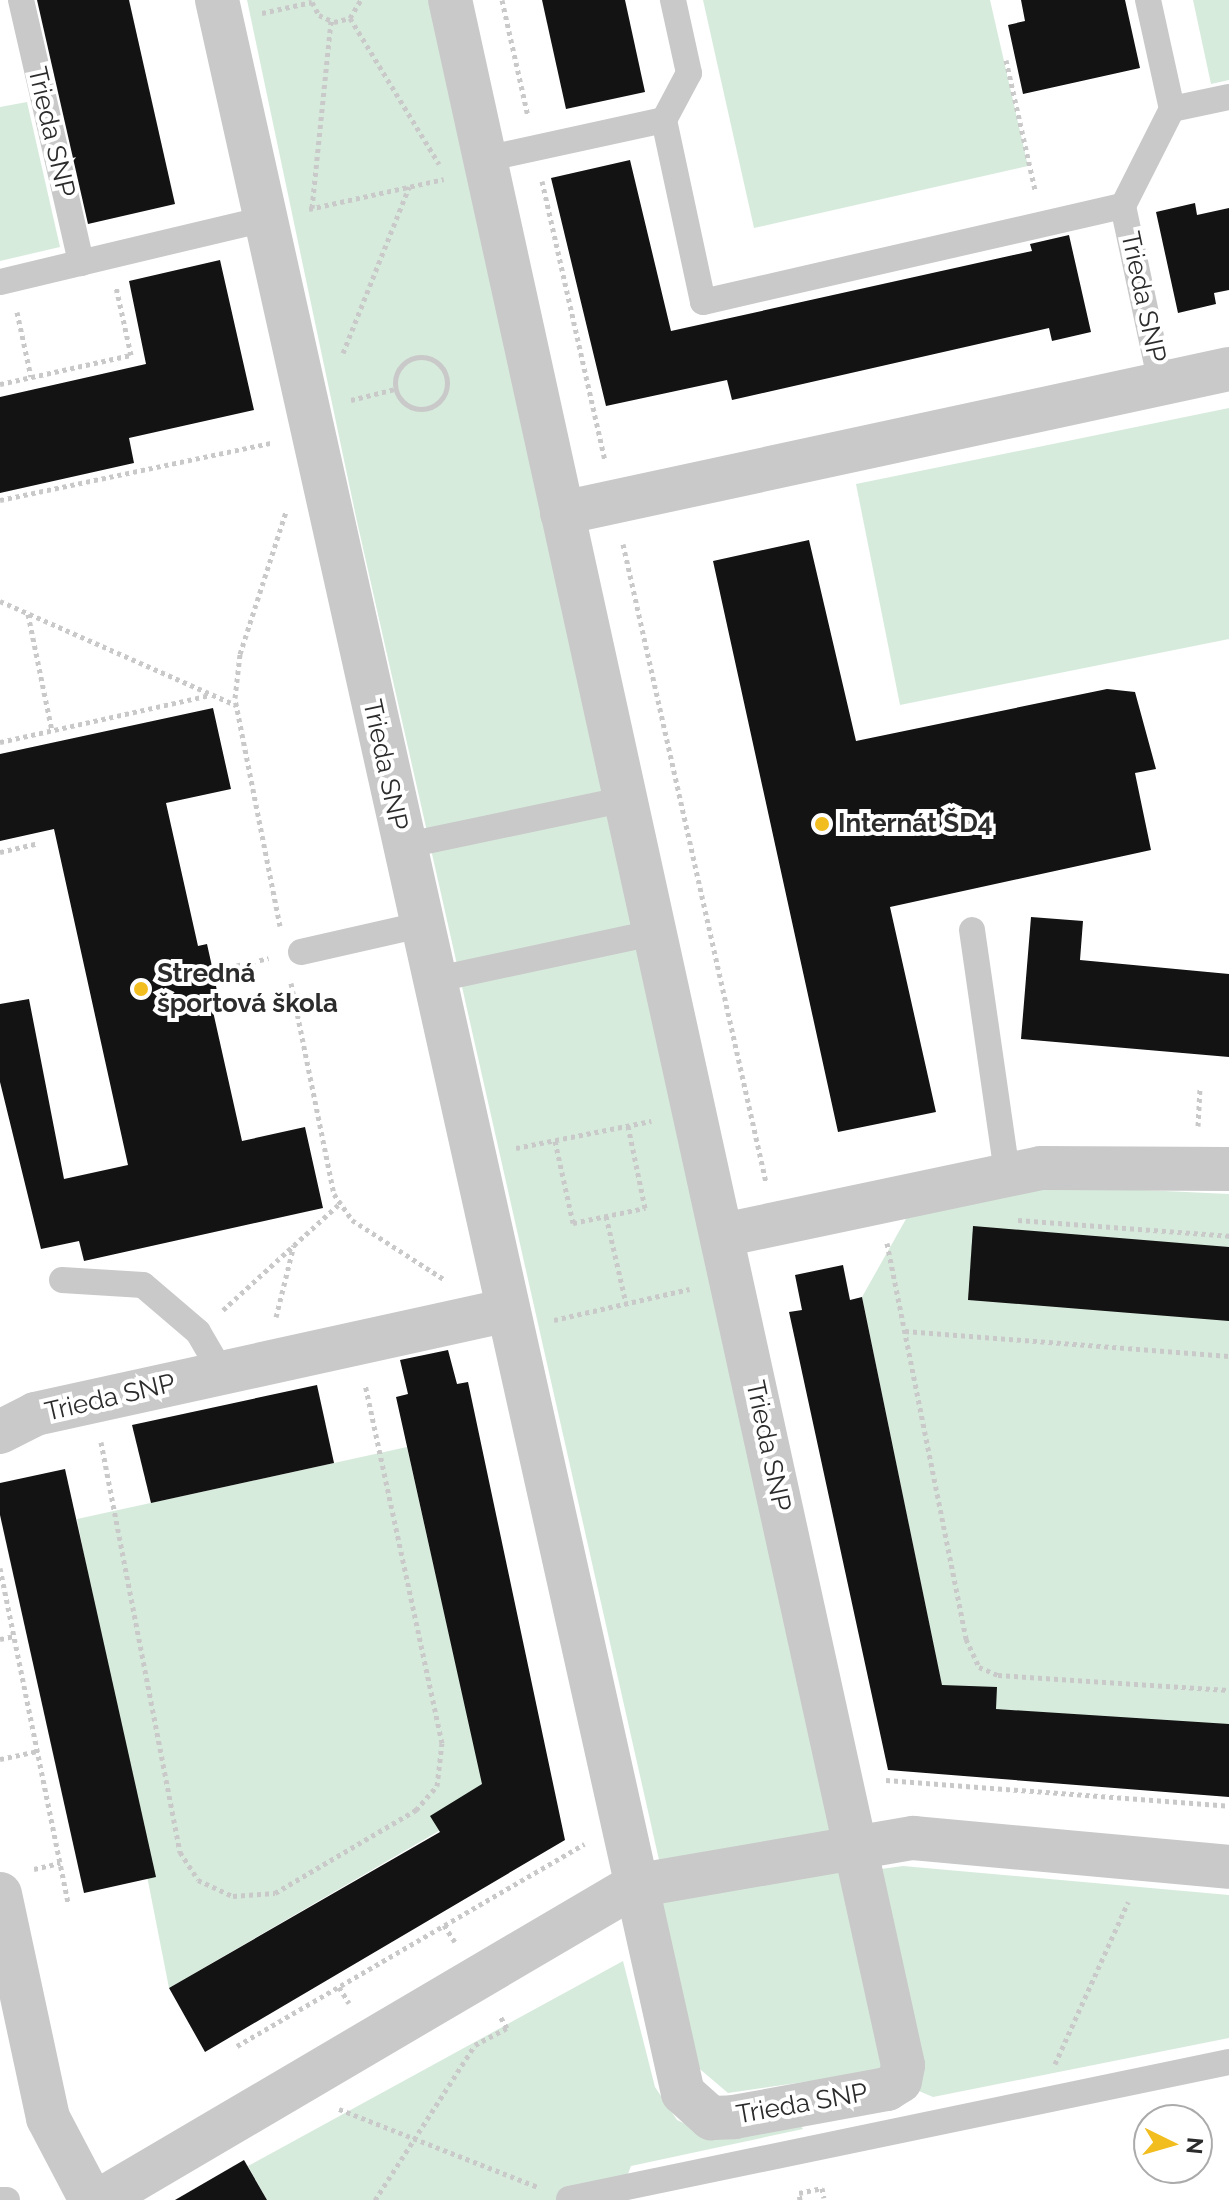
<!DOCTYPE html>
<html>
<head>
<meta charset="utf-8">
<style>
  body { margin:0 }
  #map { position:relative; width:1229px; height:2200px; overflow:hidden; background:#fff; font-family:Raleway,sans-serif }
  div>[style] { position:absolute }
  .green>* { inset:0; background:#d7ebdd }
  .building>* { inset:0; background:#131313 }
  .path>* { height:5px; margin-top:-2.5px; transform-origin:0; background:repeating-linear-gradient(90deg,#c9c9c9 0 4px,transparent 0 8px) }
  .path>.ring { margin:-2.5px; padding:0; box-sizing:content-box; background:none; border:5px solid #c9c9c9; border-radius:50% }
  .service>* { height:26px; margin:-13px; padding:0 13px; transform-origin:13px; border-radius:13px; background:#c9c9c9 }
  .minor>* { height:44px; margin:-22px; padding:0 22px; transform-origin:22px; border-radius:22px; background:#c9c9c9 }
  .dots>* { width:22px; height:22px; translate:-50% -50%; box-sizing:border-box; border:4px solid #fff; border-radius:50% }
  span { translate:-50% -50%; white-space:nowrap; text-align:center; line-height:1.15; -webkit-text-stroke:8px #fff; paint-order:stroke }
  .street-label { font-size:26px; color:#2c2c2c }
  .poi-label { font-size:26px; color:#2c2c2c; font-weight:700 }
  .left { translate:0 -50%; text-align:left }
  .north { position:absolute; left:1133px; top:2104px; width:80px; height:80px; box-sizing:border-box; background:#fff; border:2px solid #ababab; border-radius:50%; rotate:95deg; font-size:22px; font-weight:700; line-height:32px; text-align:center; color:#2c2c2c }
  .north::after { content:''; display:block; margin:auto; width:28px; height:36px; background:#f2bd1e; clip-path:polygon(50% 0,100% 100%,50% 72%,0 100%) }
</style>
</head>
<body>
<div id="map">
  <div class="green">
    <i style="clip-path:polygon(247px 0,436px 0,844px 1874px,903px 1866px,1229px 1895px,1229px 2038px,933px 2097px,874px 2072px,728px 2093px,695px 2065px,657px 1913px,659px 1860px,356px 517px)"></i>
    <i style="clip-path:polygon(703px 0,990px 0,1028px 166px,754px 228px)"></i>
    <i style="clip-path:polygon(1193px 0,1229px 0,1229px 80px,1211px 84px)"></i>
    <i style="clip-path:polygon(27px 102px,60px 247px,0 261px,0 107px)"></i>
    <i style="clip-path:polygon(1229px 408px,1229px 639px,900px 705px,856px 484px)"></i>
    <i style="clip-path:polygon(1057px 1186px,1229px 1194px,1229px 1725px,946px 1706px,862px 1297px,911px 1210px)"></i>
    <i style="clip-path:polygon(407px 1447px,487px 1803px,169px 1988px,77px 1519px)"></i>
    <i style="clip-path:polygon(623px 1961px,655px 2087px,677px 2120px,707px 2134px,797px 2120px,803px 2129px,631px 2166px,618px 2200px,267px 2200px,248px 2166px)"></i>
  </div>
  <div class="building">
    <i style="clip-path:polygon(37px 0,129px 0,175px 204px,88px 224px)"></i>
    <i style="clip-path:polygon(542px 0,625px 0,645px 92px,566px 109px)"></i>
    <i style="clip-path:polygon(1021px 0,1125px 0,1140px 68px,1023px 94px,1008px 25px,1025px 21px)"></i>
    <i style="clip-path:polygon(630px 160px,671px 331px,1032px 251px,1030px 244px,1069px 235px,1091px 332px,1052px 341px,1049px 328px,732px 400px,727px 380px,606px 406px,551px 178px)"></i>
    <i style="clip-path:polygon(1195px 203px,1197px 215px,1229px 208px,1229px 290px,1214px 293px,1216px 304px,1178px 313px,1156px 212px)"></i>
    <i style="clip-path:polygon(220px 260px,254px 410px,129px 438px,134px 463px,0 493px,0 397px,146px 364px,129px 281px)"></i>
    <i style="clip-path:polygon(809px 540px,856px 741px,1107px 689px,1135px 692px,1156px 769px,1135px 773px,1151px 850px,890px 907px,936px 1112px,838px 1132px,713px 561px)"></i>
    <i style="clip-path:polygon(213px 708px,231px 789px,166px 803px,198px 946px,207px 944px,213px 971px,218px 996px,210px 998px,242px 1141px,305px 1127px,323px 1208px,84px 1261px,79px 1241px,41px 1249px,0 1082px,0 1004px,29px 999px,64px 1179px,128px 1165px,54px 829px,0 841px,0 754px)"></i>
    <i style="clip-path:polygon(1031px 917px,1083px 921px,1080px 960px,1229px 974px,1229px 1057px,1021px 1039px)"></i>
    <i style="clip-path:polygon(973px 1226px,1229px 1247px,1229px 1321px,968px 1300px)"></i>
    <i style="clip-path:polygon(843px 1265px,850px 1300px,862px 1297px,942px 1685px,997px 1687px,996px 1709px,1229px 1724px,1229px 1797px,888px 1770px,789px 1312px,802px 1310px,795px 1275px)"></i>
    <i style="clip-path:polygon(448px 1350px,457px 1384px,468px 1382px,565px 1840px,205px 2052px,169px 1988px,440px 1832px,430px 1816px,482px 1784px,396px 1397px,408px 1394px,400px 1360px)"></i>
    <i style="clip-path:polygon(317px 1385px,334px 1463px,151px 1503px,132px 1425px)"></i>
    <i style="clip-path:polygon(65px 1469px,156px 1877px,84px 1893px,0 1515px,0 1483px)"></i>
    <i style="clip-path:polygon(244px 2160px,267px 2200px,175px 2200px)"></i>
  </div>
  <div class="path">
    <i style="left:502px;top:0;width:119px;rotate:77.4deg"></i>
    <i style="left:312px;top:2px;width:15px;rotate:62deg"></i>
    <i style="left:319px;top:15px;width:17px;rotate:25deg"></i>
    <i style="left:334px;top:22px;width:16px;rotate:-14deg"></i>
    <i style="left:350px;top:18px;width:21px;rotate:-59deg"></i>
    <i style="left:262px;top:13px;width:51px;rotate:-12.4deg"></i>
    <i style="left:350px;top:18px;width:171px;rotate:58.6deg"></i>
    <i style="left:1006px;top:60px;width:133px;rotate:77.4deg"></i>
    <i style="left:542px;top:181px;width:286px;rotate:77.3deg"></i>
    <i style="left:312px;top:208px;width:188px;rotate:-84.2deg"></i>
    <i style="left:309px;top:209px;width:138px;rotate:-12.5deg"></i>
    <i style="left:17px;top:312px;width:66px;rotate:77.8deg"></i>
    <i style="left:343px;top:353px;width:179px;rotate:-68.3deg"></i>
    <i class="ring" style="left:395px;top:357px;width:47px;height:47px"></i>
    <i style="left:0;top:384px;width:134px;rotate:-12.5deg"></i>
    <i style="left:131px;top:355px;width:70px;rotate:-102.4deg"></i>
    <i style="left:351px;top:400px;width:45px;rotate:-14deg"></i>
    <i style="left:0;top:500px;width:277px;rotate:-11.9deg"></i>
    <i style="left:623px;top:544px;width:654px;rotate:77.37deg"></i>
    <i style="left:0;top:601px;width:258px;rotate:23.8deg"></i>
    <i style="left:28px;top:614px;width:119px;rotate:78.4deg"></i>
    <i style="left:0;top:742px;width:215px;rotate:-12.6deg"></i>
    <i style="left:0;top:852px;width:39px;rotate:-13deg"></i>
    <i style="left:280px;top:926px;width:232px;rotate:-101.2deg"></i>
    <i style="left:235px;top:698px;width:44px;rotate:-83.5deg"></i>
    <i style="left:240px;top:654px;width:149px;rotate:-72.1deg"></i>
    <i style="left:213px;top:971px;width:57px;rotate:-13.1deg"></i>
    <i style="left:291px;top:983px;width:215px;rotate:78.5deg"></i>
    <i style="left:334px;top:1194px;width:32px;rotate:55deg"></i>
    <i style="left:352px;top:1220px;width:111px;rotate:32.8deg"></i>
    <i style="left:1198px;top:1126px;width:37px;rotate:-87deg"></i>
    <i style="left:555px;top:1141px;width:84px;rotate:77.6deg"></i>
    <i style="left:573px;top:1223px;width:74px;rotate:-11.8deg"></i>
    <i style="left:645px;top:1208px;width:84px;rotate:-101.7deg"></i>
    <i style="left:516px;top:1148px;width:138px;rotate:-11.3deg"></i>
    <i style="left:606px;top:1216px;width:89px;rotate:77.1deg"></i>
    <i style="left:1018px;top:1220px;width:212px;rotate:4.3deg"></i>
    <i style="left:887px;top:1243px;width:404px;rotate:78.7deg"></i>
    <i style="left:966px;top:1639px;width:31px;rotate:65deg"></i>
    <i style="left:979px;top:1667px;width:21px;rotate:23deg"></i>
    <i style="left:998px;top:1675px;width:231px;rotate:3.7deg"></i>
    <i style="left:223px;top:1310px;width:159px;rotate:-42.4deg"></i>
    <i style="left:276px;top:1317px;width:74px;rotate:-76deg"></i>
    <i style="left:554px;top:1320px;width:139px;rotate:-12.9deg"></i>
    <i style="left:905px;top:1331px;width:325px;rotate:4.4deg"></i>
    <i style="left:101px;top:1442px;width:418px;rotate:79.1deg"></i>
    <i style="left:180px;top:1852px;width:33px;rotate:57deg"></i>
    <i style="left:198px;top:1880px;width:38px;rotate:25deg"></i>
    <i style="left:233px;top:1896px;width:42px;rotate:-4.1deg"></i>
    <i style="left:275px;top:1893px;width:164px;rotate:-30.5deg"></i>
    <i style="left:416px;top:1810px;width:32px;rotate:-49deg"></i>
    <i style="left:437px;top:1786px;width:43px;rotate:-83.4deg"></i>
    <i style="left:442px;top:1743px;width:367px;rotate:-102.1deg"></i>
    <i style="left:0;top:1568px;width:341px;rotate:78.5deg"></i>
    <i style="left:0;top:1639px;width:14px;rotate:-12deg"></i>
    <i style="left:0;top:1759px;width:38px;rotate:-12deg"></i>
    <i style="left:886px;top:1780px;width:344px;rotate:4.3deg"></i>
    <i style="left:34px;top:1869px;width:27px;rotate:-13deg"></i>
    <i style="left:444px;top:1925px;width:20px;rotate:57deg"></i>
    <i style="left:339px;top:1987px;width:19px;rotate:58deg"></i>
    <i style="left:237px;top:2046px;width:402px;rotate:-30.2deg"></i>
    <i style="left:1055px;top:2064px;width:178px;rotate:-65.7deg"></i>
    <i style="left:339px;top:2109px;width:214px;rotate:21.4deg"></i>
    <i style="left:375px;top:2200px;width:184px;rotate:-57.2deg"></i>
    <i style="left:475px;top:2045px;width:36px;rotate:-28deg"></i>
    <i style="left:507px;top:2028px;width:14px;rotate:-120deg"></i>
    <i style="left:800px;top:2200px;width:7px;rotate:-98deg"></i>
    <i style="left:799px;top:2193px;width:24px;rotate:-12deg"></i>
    <i style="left:822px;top:2188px;width:10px;rotate:79deg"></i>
  </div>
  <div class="service">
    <i style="left:21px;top:0;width:270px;rotate:77.1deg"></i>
    <i style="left:1148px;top:0;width:112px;rotate:77.6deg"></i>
    <i style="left:1172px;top:109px;width:58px;rotate:-11.9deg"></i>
    <i style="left:664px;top:120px;width:186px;rotate:77.9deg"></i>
    <i style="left:703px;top:302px;width:431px;rotate:-12.9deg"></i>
    <i style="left:664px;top:120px;width:53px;rotate:-62deg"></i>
    <i style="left:689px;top:73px;width:75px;rotate:-102.4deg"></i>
    <i style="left:485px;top:159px;width:183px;rotate:-12.3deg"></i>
    <i style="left:1123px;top:206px;width:182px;rotate:77.9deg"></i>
    <i style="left:1123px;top:206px;width:109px;rotate:-63.2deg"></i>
    <i style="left:0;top:282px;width:272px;rotate:-13.4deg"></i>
    <i style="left:403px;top:846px;width:228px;rotate:-11.9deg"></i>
    <i style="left:972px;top:930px;width:246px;rotate:81.8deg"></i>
    <i style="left:301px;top:952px;width:122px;rotate:-12.8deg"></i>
    <i style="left:433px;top:980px;width:228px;rotate:-12.1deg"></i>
    <i style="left:62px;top:1280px;width:81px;rotate:3.5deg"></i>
    <i style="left:143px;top:1285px;width:72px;rotate:40.5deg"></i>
    <i style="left:198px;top:1332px;width:48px;rotate:59.7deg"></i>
    <i style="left:569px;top:2199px;width:674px;rotate:-11.73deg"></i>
    <i style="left:0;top:2200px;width:7px"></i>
  </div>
  <div class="minor">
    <i style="left:217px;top:0;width:2144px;rotate:77.45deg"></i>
    <i style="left:683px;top:2093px;width:38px;rotate:42deg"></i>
    <i style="left:711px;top:2118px;width:23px;rotate:-2deg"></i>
    <i style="left:734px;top:2117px;width:156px;rotate:-10.4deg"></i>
    <i style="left:887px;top:2089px;width:15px;rotate:-32deg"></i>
    <i style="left:900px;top:2081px;width:16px;rotate:-79deg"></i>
    <i style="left:903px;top:2065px;width:2114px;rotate:-102.37deg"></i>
    <i style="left:562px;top:513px;width:682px;rotate:-12.18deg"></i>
    <i style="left:723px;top:1235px;width:324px;rotate:-11.9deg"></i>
    <i style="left:1040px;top:1168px;width:189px;rotate:0.3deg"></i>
    <i style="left:0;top:1432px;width:39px;rotate:-27deg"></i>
    <i style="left:35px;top:1414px;width:481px;rotate:-12.4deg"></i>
    <i style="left:0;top:1894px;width:229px;rotate:77.9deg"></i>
    <i style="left:48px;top:2118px;width:93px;rotate:62.3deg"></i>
    <i style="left:100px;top:2200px;width:619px;rotate:-30.46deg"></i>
    <i style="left:634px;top:1886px;width:283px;rotate:-9.8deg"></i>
    <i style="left:913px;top:1838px;width:317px;rotate:5.2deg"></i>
  </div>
  <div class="dots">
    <i style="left:822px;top:824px;background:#f2bd1e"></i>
    <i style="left:141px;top:989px;background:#f2bd1e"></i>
  </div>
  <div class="street-label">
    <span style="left:51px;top:132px;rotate:77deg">Trieda SNP</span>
    <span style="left:1143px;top:297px;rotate:78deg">Trieda SNP</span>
    <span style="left:385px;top:765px;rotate:78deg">Trieda SNP</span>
    <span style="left:110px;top:1398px;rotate:-13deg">Trieda SNP</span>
    <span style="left:768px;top:1446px;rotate:78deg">Trieda SNP</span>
    <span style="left:802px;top:2104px;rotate:-10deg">Trieda SNP</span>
  </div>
  <div class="poi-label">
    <span class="left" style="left:838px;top:824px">Internát ŠD4</span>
    <span class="left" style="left:157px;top:989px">Stredná<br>športová škola</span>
  </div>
  <div class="north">N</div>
</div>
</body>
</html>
